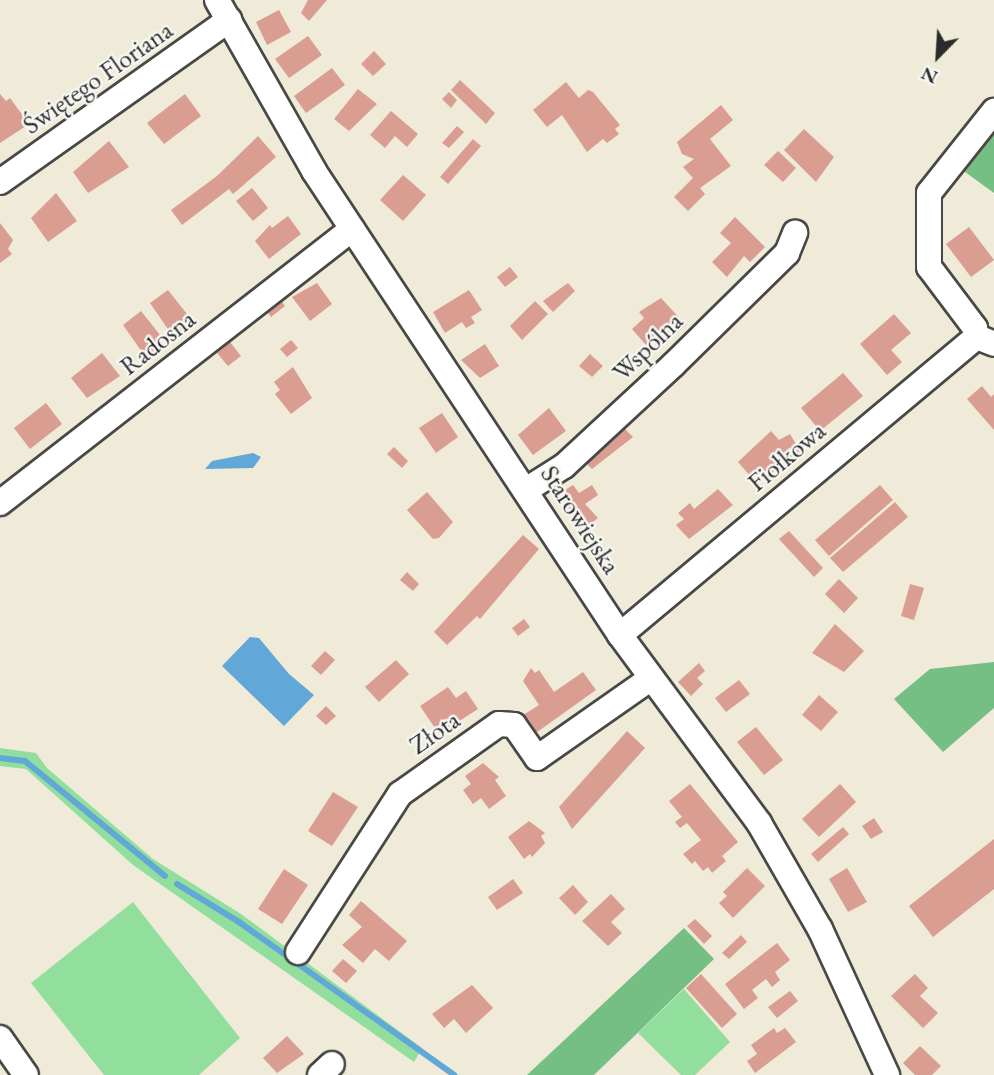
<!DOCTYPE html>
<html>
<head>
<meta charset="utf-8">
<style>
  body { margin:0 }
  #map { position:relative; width:994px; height:1075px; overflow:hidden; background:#efebd8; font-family:"EB Garamond",serif }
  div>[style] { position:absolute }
  .green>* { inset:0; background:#92df9d }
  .forest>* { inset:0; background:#75be84 }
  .water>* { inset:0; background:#61a7d7 }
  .stream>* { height:6px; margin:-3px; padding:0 3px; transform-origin:3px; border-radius:3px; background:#61a7d7 }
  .building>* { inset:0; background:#da9d91 }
  .roads { filter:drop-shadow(2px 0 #484845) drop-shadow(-2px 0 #484845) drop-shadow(0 2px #484845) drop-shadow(0 -2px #484845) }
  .minor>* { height:24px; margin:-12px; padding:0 12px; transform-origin:12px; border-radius:12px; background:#fff }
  span { translate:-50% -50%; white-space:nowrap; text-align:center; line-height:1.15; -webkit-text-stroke:5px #f6f6f2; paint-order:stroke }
  .street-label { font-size:26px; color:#2b2b2b }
  .north { position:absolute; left:903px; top:21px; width:70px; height:70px; -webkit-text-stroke:5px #f6f6f2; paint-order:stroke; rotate:204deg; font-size:19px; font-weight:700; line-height:28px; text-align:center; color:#2b2b2b }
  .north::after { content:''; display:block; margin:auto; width:24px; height:32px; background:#2b2b2b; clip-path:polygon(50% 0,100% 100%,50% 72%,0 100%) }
</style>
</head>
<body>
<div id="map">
  <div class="green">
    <i style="clip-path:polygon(0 748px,36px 753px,47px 768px,153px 859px,241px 914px,422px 1048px,414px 1062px,133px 865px,26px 769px,0 766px)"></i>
    <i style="clip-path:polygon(133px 902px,240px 1038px,199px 1075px,104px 1075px,31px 983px)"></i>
    <i style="clip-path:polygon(684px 989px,730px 1042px,695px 1075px,681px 1075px,638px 1033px)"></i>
  </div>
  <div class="forest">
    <i style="clip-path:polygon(994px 125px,994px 193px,961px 169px)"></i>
    <i style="clip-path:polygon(994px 662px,994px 708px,943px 752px,894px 699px,930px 669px)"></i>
    <i style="clip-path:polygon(684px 928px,714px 959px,594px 1075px,527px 1075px)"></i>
  </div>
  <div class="water">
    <i style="clip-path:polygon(253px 453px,261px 457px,253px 468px,205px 469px,212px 461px)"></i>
    <i style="clip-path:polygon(250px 637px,259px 638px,289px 674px,314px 695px,284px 726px,222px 666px)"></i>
  </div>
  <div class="stream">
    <i style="left:0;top:758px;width:25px;rotate:7deg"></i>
    <i style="left:25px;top:761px;width:181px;rotate:39.4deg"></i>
    <i style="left:177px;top:884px;width:73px;rotate:31.5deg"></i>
    <i style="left:239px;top:922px;width:264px;rotate:35.4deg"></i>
  </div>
  <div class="building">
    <i style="clip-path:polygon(308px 0,327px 0,309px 21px,301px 13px)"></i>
    <i style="clip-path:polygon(279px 10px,291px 32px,267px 45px,256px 22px)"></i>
    <i style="clip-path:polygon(308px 36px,322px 55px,289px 78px,275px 59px)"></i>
    <i style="clip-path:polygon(374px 51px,386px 64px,373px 76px,361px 64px)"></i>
    <i style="clip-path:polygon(332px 68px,345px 85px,306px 113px,294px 96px)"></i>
    <i style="clip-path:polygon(460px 80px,495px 113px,486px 124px,451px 90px)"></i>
    <i style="clip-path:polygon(566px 82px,579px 98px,588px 90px,593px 92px,620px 125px,615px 129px,619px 134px,607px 143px,603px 139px,587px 152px,562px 115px,547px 127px,533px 110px)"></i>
    <i style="clip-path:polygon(358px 89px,377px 104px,349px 131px,334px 119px)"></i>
    <i style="clip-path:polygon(449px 92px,457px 100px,451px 108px,442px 99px)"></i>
    <i style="clip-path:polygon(0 94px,6px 101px,10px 98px,29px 124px,0 143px)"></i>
    <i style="clip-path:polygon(185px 94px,201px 116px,164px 144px,147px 123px)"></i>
    <i style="clip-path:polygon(721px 105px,733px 120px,710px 139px,731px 166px,700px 188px,705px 194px,688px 211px,674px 197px,693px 178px,683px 167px,694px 159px,682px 154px,677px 142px)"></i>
    <i style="clip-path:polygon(391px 111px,418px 134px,407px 147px,395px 136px,385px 148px,370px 135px)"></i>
    <i style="clip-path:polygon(457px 126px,464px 132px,449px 148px,442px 143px)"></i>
    <i style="clip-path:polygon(804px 129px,834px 157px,816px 182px,784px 150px)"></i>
    <i style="clip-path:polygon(258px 136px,276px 157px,233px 194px,229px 189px,182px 225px,171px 210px,217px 176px)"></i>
    <i style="clip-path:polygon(473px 139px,481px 146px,448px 184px,440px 177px)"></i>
    <i style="clip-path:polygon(109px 141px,129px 167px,88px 193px,73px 172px)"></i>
    <i style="clip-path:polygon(778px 151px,796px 168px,783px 182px,764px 165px)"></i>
    <i style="clip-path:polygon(403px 175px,426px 195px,403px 221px,380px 200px)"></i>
    <i style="clip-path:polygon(252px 188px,268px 208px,253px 221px,236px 201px)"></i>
    <i style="clip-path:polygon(56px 193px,77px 221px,48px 242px,31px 218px)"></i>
    <i style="clip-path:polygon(288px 216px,301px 234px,269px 259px,255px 241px,270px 225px,272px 228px)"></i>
    <i style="clip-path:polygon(735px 217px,765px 247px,750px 262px,744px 256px,727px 277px,712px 262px,731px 243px,720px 233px)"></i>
    <i style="clip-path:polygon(0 223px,13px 240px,8px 249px,12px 254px,0 263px)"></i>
    <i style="clip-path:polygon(969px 227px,994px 260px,971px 277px,946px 244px)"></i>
    <i style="clip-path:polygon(510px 267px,518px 277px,505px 287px,497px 277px)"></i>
    <i style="clip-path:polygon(317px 283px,332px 304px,310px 321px,292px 297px)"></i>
    <i style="clip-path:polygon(568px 283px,575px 291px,553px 312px,543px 301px)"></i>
    <i style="clip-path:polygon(168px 290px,187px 314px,182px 318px,189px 326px,174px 338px,150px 303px)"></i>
    <i style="clip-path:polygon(469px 290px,482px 310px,471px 317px,475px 323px,466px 328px,462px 322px,445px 333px,433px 312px)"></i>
    <i style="clip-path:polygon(279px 298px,285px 306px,271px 317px,265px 308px)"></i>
    <i style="clip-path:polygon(661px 298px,686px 325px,678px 332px,675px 329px,662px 337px,659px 333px,646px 345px,632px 329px,644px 318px,639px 312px)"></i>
    <i style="clip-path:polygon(535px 301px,548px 314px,522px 340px,510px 326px)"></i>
    <i style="clip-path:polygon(141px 311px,160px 335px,155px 339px,161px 348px,147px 359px,123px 325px)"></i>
    <i style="clip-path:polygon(894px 314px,911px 333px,891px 350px,902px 362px,887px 375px,860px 344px)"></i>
    <i style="clip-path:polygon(291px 340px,298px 348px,287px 357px,280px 349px)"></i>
    <i style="clip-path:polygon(230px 342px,241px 356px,228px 366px,217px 353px)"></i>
    <i style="clip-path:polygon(485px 344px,499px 366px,480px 378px,461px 360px)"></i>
    <i style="clip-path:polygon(102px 353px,120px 376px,87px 398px,71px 378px)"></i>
    <i style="clip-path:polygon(590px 354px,603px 366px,592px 377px,579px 366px)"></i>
    <i style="clip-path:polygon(293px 367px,312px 398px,291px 414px,275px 394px,280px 390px,274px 382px)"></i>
    <i style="clip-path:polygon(843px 373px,863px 396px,820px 431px,801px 408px)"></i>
    <i style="clip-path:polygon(982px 386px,991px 397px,994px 394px,994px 430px,967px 399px)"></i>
    <i style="clip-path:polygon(46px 403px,62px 424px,30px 449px,14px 428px)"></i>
    <i style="clip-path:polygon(549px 408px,566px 431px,533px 455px,518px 435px)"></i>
    <i style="clip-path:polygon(442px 413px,458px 437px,436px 453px,419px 428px)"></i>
    <i style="clip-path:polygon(621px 425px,633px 437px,592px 469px,583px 460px)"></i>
    <i style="clip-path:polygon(771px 431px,779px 440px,790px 434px,800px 451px,757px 484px,738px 462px)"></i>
    <i style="clip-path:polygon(394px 447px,408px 461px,402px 468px,387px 454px)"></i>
    <i style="clip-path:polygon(573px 485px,579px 493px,592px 485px,598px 495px,585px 504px,598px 518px,583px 530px,560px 493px)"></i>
    <i style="clip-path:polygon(880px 485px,893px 500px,829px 556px,815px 540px)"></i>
    <i style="clip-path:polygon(718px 489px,733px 505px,689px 539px,676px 525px,684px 519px,678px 513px,690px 503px,694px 509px)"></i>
    <i style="clip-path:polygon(427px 492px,453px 522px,439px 538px,433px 539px,407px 510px)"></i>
    <i style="clip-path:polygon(895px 502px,908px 517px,843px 572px,830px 558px)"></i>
    <i style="clip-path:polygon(789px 531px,823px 568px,814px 577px,779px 539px)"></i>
    <i style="clip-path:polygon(523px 535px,539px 549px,480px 619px,477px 616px,447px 645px,434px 632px)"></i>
    <i style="clip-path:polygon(407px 572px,419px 584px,413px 591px,400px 580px)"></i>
    <i style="clip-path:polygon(839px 579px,858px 598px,844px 613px,825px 594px)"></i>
    <i style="clip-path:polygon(910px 584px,924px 588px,914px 620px,901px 616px)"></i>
    <i style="clip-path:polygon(524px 619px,530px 627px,518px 636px,512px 628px)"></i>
    <i style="clip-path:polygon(835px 624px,864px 651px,844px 672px,812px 653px)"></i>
    <i style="clip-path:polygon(325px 651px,335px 660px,321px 675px,311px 666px)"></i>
    <i style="clip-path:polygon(396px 660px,409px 674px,379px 702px,365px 687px)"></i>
    <i style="clip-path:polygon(699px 663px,705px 671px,697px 678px,703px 684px,691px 696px,678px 682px)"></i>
    <i style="clip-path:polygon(531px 668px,535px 673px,539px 670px,554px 692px,583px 672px,596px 690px,533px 735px,520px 717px,539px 705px,523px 681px)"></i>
    <i style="clip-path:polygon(739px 680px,750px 694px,726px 712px,715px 698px)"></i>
    <i style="clip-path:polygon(448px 687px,456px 698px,466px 691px,478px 709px,439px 734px,420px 706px)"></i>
    <i style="clip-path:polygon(819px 695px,838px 712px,821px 731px,802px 715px)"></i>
    <i style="clip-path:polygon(326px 706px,336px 716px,326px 725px,316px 716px)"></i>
    <i style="clip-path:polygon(756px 727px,783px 760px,764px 775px,737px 742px)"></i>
    <i style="clip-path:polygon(627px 731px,645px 748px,572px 829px,559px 807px)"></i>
    <i style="clip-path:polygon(483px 763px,499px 777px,495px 780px,506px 796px,489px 809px,481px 798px,473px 804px,463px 790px,471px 784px,465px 776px)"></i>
    <i style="clip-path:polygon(690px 784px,738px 842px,722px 856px,726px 861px,712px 873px,708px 867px,703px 871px,695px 861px,692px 864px,683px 854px,701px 840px,687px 823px,680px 828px,675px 822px,682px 817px,669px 801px)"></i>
    <i style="clip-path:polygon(840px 784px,856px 802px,819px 837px,802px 819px)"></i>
    <i style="clip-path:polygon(333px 792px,358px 807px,332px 846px,308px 831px)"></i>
    <i style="clip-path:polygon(874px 818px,883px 832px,871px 839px,862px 826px)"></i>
    <i style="clip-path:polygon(529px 821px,545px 833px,541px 836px,545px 843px,532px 857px,530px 854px,524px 859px,508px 837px)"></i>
    <i style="clip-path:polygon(843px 827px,849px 834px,818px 862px,811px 854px)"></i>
    <i style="clip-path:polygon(994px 839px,994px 889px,933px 937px,909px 906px)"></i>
    <i style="clip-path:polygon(747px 868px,765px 886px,733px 918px,719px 903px,727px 896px,723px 892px)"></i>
    <i style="clip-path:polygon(847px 868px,867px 902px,848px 912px,829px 879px)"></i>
    <i style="clip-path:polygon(284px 869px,308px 885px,282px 924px,258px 909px)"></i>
    <i style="clip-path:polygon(513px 879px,523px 893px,497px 910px,488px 897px)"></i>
    <i style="clip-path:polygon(573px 885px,588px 902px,575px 915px,559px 898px)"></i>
    <i style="clip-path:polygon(611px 894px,625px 909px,611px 922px,622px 933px,608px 946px,582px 921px)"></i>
    <i style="clip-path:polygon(361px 901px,407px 941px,389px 961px,375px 949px,363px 963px,342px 945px,362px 927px,349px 915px)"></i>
    <i style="clip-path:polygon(695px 919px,712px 936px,704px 944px,687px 926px)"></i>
    <i style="clip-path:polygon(741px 935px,747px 942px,729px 959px,722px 953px)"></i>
    <i style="clip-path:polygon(777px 943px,790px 960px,775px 972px,780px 980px,772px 987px,766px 979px,752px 990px,758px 998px,744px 1009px,725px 984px)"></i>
    <i style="clip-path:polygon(343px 959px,357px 971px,346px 983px,332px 971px)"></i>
    <i style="clip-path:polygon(701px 974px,737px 1014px,722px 1028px,686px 988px)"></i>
    <i style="clip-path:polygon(915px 974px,928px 988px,920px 996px,938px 1013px,923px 1028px,891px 996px)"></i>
    <i style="clip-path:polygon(472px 985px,493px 1008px,466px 1033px,454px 1019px,444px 1028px,432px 1014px)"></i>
    <i style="clip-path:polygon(790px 991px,798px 1001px,777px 1018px,768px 1007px)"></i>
    <i style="clip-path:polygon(774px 1028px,777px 1033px,785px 1028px,796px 1042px,755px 1073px,747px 1061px,757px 1054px,751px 1045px)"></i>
    <i style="clip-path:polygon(287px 1036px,304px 1054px,277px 1073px,263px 1058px)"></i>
    <i style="clip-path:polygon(920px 1046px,941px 1066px,932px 1075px,915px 1075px,903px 1063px)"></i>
  </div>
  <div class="roads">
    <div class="minor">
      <i style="left:217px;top:0;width:197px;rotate:60.4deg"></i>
      <i style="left:314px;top:171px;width:556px;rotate:56.6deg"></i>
      <i style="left:620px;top:635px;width:234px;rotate:53.5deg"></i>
      <i style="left:759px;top:823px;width:122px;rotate:60.1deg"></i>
      <i style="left:820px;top:929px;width:161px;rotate:65.3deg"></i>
      <i style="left:0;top:182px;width:281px;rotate:-35.3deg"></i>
      <i style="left:977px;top:337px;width:9px;rotate:-103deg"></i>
      <i style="left:975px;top:328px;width:76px;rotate:-127deg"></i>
      <i style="left:929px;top:267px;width:74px;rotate:-90deg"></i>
      <i style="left:929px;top:193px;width:105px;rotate:-51.6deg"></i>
      <i style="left:526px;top:490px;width:45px;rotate:-32.3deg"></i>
      <i style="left:564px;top:466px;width:149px;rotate:-42.8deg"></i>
      <i style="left:673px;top:365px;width:160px;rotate:-44.5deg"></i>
      <i style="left:787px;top:253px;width:22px;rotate:-68deg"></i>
      <i style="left:0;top:503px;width:446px;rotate:-37.9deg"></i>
      <i style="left:620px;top:635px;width:465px;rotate:-39.9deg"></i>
      <i style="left:977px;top:337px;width:18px;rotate:22deg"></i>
      <i style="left:298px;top:952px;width:188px;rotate:-57.2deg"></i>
      <i style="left:400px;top:794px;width:121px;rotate:-35.3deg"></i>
      <i style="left:499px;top:724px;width:15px;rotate:4deg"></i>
      <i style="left:514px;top:725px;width:40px;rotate:55.1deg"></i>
      <i style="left:537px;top:758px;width:138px;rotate:-35deg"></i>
      <i style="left:0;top:1038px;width:45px;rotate:54.9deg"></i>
      <i style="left:320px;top:1075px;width:16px;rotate:-43deg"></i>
    </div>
  </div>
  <div class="street-label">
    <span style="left:98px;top:78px;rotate:-35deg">Świętego Floriana</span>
    <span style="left:158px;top:343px;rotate:-38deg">Radosna</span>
    <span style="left:648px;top:347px;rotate:-44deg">Wspólna</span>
    <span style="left:787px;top:457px;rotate:-40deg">Fiołkowa</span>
    <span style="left:580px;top:520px;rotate:57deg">Starowiejska</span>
    <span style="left:435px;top:733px;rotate:-35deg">Złota</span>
  </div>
  <div class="north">N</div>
</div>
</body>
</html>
